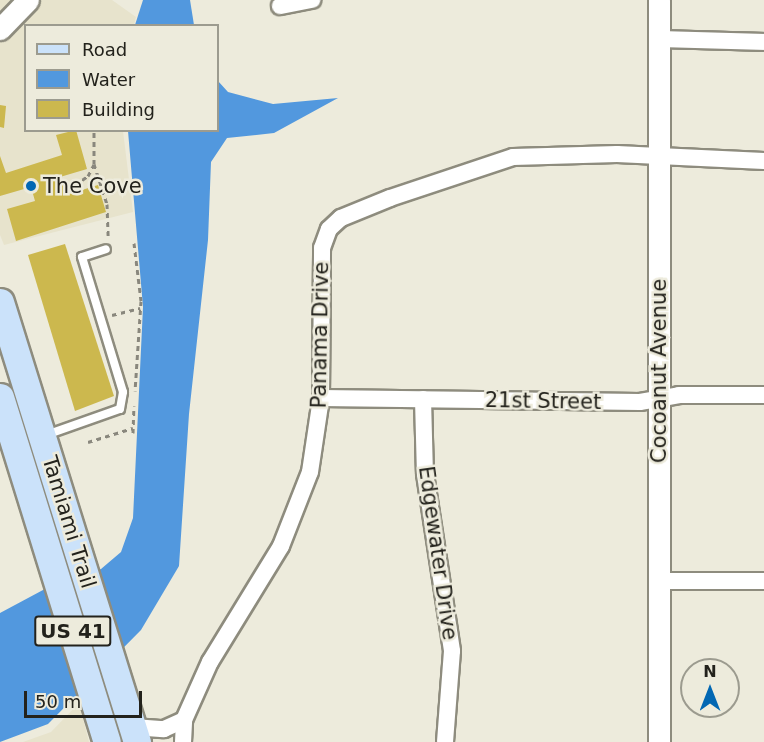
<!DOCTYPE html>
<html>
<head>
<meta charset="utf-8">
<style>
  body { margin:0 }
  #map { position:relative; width:764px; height:742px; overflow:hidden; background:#edebdc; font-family:"DejaVu Sans",sans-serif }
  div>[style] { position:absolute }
  .built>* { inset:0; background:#e7e3cc }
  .water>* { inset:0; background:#5298de }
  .building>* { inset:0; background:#ccb84e }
  .path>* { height:3px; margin-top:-1.5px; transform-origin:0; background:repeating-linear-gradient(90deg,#89877d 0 4.5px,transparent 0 9px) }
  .roads { filter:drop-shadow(2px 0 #8e8c7e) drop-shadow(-2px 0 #8e8c7e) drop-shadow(0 2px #8e8c7e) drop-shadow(0 -2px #8e8c7e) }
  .service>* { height:8px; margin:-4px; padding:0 4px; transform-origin:4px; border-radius:4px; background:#fff }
  .minor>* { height:16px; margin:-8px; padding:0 8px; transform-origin:8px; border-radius:8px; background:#fff }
  .tertiary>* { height:21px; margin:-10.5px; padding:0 10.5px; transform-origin:10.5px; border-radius:10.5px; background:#fff }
  .primary>* { height:27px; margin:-13.5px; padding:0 13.5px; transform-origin:13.5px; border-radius:13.5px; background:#cbe2fa }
  .dots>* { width:16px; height:16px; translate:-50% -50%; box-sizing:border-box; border:3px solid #edebdc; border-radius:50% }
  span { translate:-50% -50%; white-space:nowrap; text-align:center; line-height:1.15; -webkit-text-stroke:5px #edebdc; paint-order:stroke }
  .shield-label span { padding:2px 4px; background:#edebdc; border:2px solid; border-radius:4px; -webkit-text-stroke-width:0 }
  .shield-label { font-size:20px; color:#23221c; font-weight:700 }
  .poi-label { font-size:21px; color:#23221c }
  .left { translate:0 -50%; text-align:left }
  .street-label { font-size:21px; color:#23221c }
  .legend { position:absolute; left:24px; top:24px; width:195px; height:108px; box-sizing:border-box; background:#edebdc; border:2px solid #9c9b8f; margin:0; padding:8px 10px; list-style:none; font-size:18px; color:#23221c }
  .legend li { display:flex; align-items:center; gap:12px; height:30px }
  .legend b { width:30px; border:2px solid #9c9b8f }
  .north { position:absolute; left:680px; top:658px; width:60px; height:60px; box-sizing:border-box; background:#edebdc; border:2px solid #9c9b8f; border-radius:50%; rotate:0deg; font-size:16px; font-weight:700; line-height:24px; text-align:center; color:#23221c }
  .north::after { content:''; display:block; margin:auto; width:21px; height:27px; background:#0267b3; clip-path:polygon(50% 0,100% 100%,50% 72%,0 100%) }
  .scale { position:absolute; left:24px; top:691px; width:118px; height:27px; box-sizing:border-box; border:3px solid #23221c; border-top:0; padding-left:8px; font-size:18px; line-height:21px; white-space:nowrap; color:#23221c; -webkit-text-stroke:4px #edebdc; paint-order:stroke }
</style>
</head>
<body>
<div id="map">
  <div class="built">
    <i style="clip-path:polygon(0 0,112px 0,136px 17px,134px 25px,26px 26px,26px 130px,123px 131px,133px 212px,4px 245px,0 235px)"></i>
    <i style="clip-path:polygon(79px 703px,89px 742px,23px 742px,51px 732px)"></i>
  </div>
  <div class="water">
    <i style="clip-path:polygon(143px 0,190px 0,194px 25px,135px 25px)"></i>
    <i style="clip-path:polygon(218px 81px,228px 92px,273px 104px,338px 98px,274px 133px,227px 138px,211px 162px,208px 240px,189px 414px,179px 566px,141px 630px,48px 724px,0 742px,0 613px,43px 590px,101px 569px,121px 552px,133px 518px,143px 307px,128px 131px,218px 130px)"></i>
  </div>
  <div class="building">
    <i style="clip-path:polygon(0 105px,6px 106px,4px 128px,0 127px)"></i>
    <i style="clip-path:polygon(76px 130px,87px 169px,60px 177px,66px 195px,98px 185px,106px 212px,16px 241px,7px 209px,35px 201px,31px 187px,0 196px,0 156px,6px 173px,62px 155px,56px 135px)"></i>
    <i style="clip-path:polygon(65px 244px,114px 396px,75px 411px,28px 255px)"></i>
  </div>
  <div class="path">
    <i style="left:94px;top:164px;width:42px;rotate:72deg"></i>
    <i style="left:107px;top:204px;width:35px;rotate:88deg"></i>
    <i style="left:75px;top:185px;width:16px;rotate:-35deg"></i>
    <i style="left:88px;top:176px;width:13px;rotate:-63deg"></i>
    <i style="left:94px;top:164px;width:34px;rotate:-90deg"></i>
    <i style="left:134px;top:243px;width:58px;rotate:83.1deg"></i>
    <i style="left:141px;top:301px;width:90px;rotate:93.8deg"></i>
    <i style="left:112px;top:315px;width:29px;rotate:-14deg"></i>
    <i style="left:133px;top:433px;width:27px;rotate:-88deg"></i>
    <i style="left:88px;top:442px;width:47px;rotate:-17.3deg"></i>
  </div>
  <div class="roads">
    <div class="service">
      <i style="left:46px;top:435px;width:78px;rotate:-19.4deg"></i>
      <i style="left:120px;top:409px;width:17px;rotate:-80deg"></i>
      <i style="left:123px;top:392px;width:141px;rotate:-106.9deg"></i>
      <i style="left:82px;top:257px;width:25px;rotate:-18deg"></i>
    </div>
    <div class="minor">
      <i style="left:280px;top:6px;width:33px;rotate:-11deg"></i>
      <i style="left:659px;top:39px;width:105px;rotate:1.6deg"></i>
      <i style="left:321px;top:398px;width:319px;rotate:0.7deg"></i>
      <i style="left:640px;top:402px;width:40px;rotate:-10deg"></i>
      <i style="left:679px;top:395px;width:85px"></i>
      <i style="left:423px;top:399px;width:75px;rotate:88.5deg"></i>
      <i style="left:425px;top:474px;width:179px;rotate:81.3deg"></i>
      <i style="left:452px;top:651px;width:91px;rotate:94.4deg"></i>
      <i style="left:658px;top:581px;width:106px"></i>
      <i style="left:133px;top:727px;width:31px;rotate:4deg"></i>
      <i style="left:164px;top:729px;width:22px;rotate:-24deg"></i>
      <i style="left:183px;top:742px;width:22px;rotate:-87deg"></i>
      <i style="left:184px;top:720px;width:64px;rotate:-65.9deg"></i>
      <i style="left:210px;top:662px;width:136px;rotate:-58.5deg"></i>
      <i style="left:281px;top:546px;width:79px;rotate:-68.6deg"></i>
      <i style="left:310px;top:472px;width:75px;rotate:-81.5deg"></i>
      <i style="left:321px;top:398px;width:150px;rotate:-89.6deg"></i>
      <i style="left:322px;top:248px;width:20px;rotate:-70deg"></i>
      <i style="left:329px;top:229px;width:16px;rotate:-43deg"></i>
      <i style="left:341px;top:218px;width:53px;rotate:-22.2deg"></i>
      <i style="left:390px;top:198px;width:130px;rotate:-18.4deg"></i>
      <i style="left:513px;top:157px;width:104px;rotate:-1.7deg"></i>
      <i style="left:617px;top:154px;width:147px;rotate:2.7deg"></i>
    </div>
    <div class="tertiary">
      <i style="left:0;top:29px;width:40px;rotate:-46deg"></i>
      <i style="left:659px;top:742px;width:742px;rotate:-90deg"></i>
    </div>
    <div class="primary">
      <i style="left:0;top:302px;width:461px;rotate:72.7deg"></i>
      <i style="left:0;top:397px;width:361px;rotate:72.8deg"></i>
    </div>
  </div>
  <div class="dots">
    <i style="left:31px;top:186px;background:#0267b3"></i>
  </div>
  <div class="shield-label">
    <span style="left:73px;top:631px">US 41</span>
  </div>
  <div class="poi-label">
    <span class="left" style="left:43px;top:186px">The Cove</span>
  </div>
  <div class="street-label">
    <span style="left:320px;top:335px;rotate:-89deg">Panama Drive</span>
    <span style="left:659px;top:371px;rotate:-90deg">Cocoanut Avenue</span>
    <span style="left:543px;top:401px;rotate:1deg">21st Street</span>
    <span style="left:69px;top:522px;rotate:73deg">Tamiami Trail</span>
    <span style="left:438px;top:553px;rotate:82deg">Edgewater Drive</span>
  </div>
  <ul class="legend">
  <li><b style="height:8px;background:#cbe2fa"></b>Road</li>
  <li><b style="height:16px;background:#5298de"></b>Water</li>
  <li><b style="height:16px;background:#ccb84e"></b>Building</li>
  </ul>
  <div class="north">N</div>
  <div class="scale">50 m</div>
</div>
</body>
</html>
